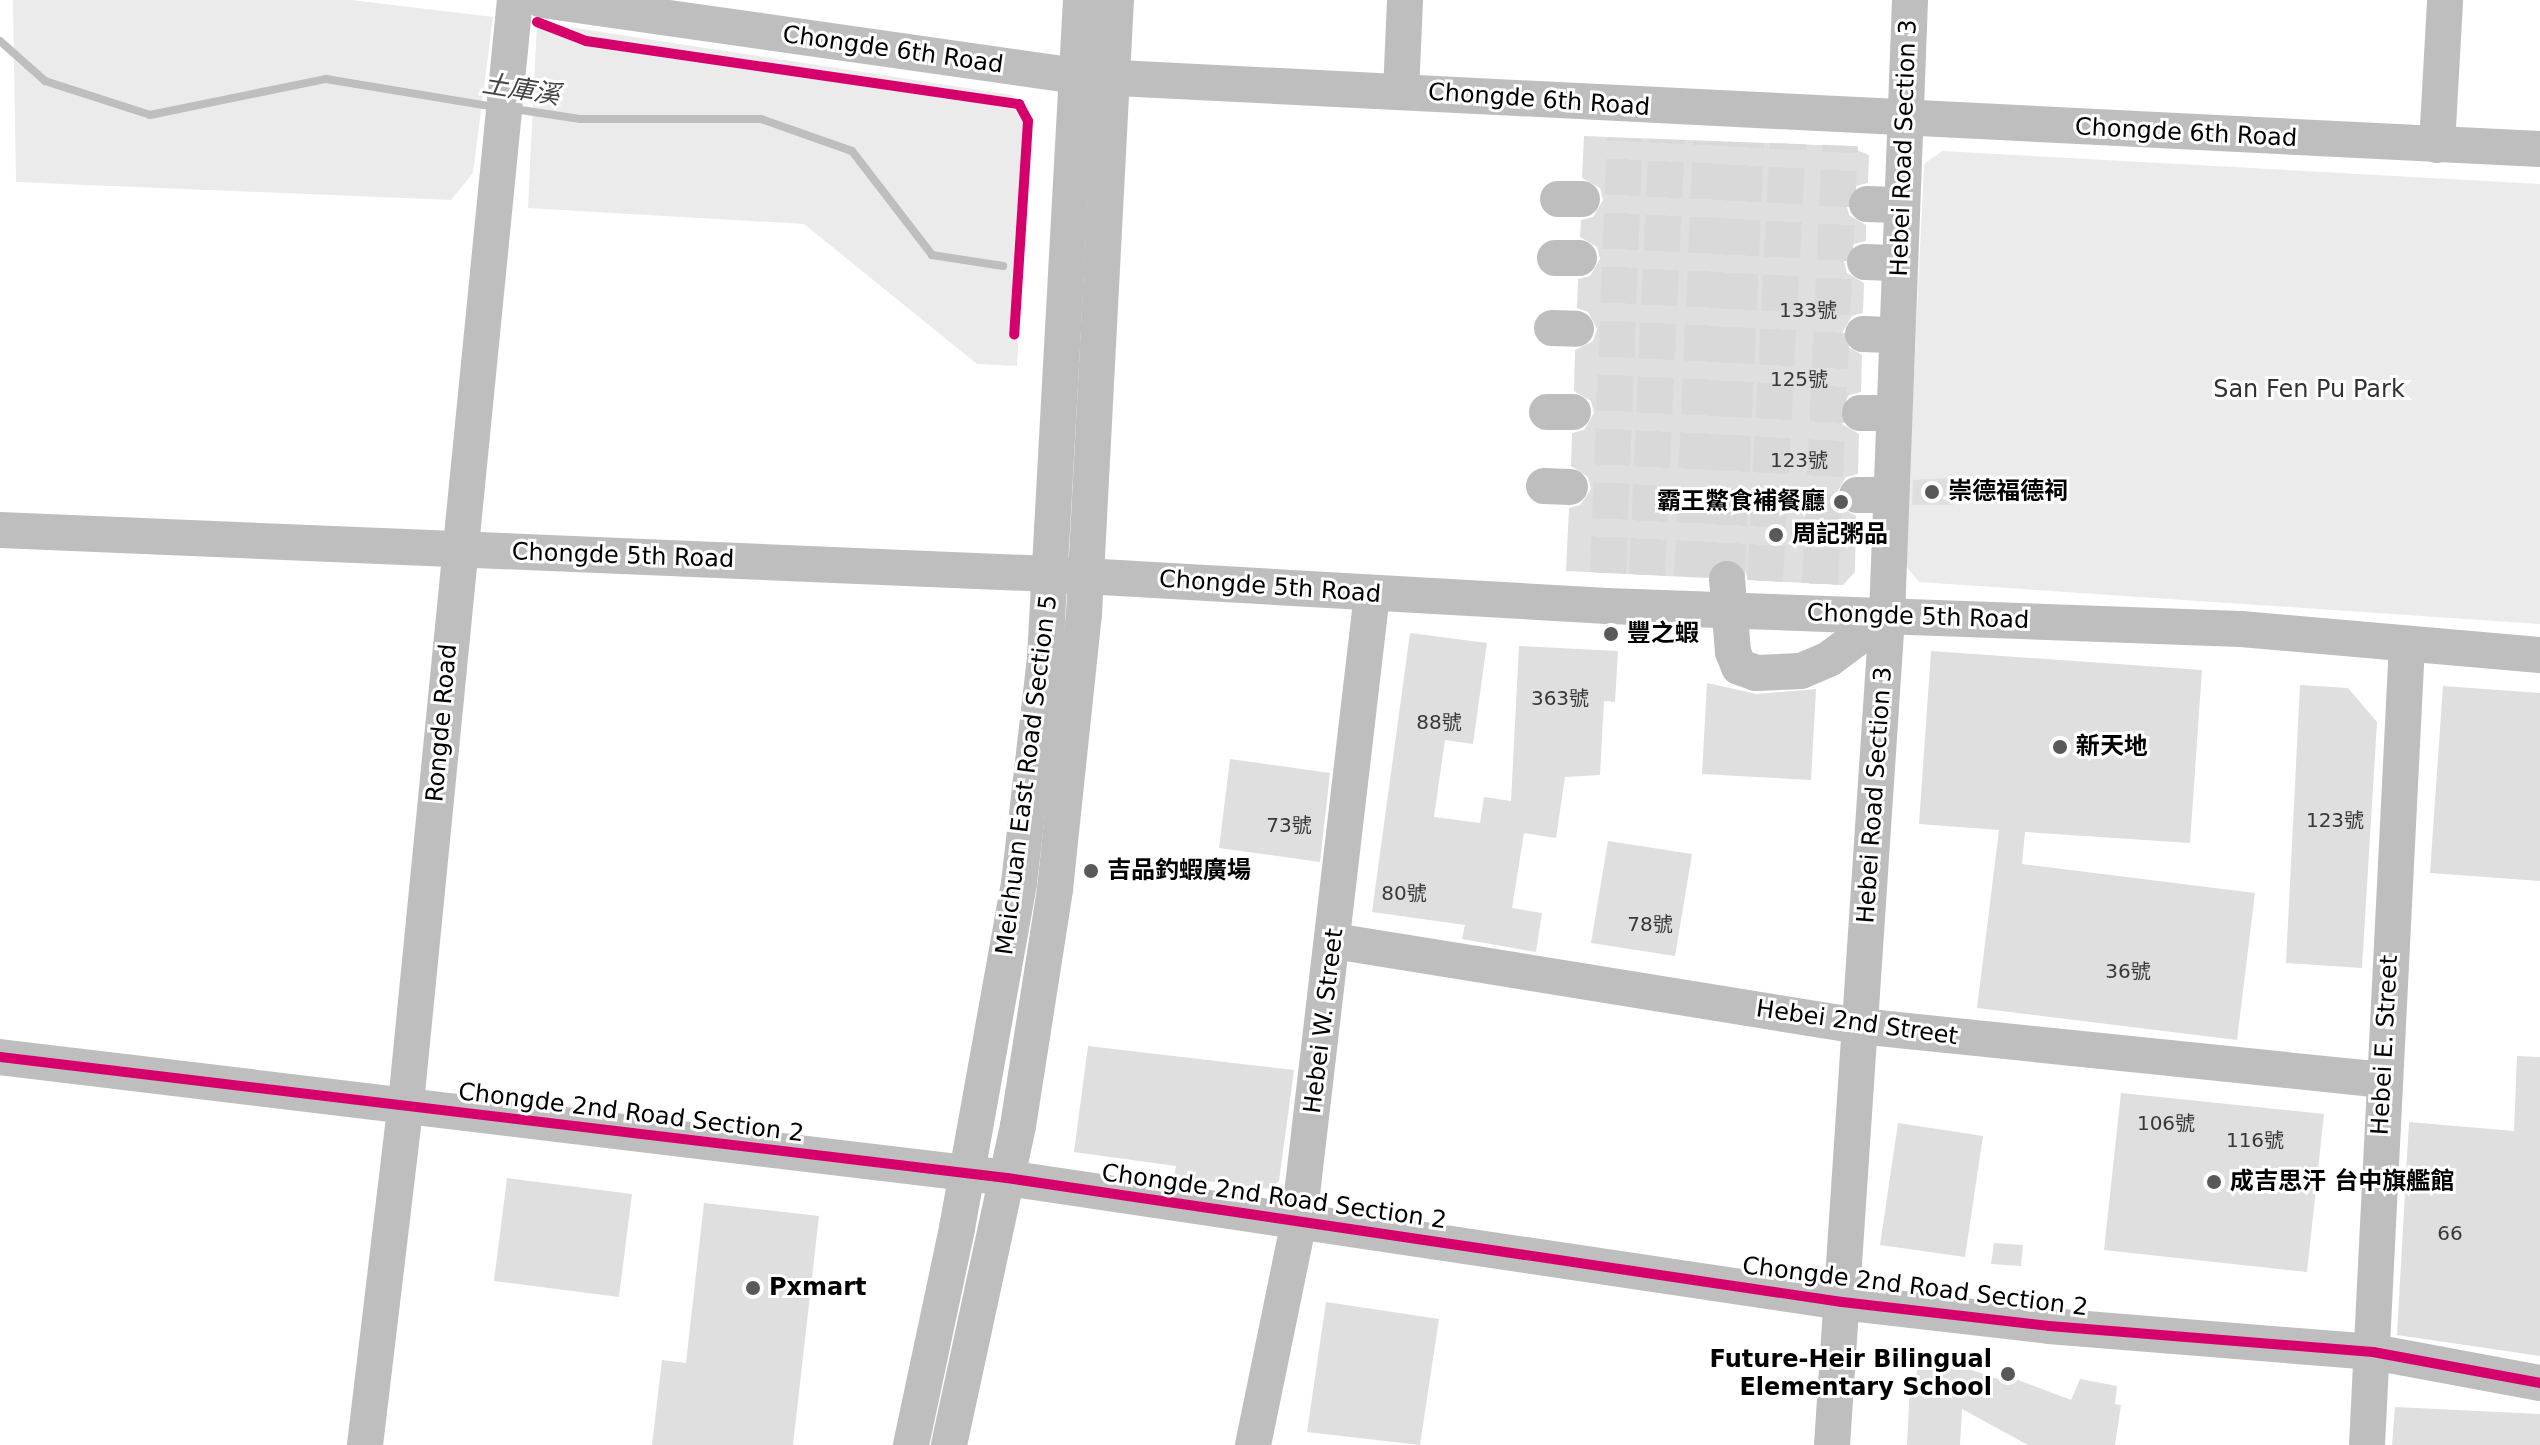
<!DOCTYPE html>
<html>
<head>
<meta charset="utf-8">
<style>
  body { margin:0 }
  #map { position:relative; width:2540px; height:1445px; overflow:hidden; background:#fff; font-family:"DejaVu Sans","Noto Sans TC",sans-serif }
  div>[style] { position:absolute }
  .green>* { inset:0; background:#ebebeb }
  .stream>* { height:8px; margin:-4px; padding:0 4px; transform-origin:4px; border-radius:4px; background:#bebebe }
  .building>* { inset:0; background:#dfdfdf }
  .minor-tunnel>* { height:36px; margin-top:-18px; transform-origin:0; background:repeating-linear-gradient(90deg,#d9d9d9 0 36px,transparent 0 54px) }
  .minor>* { height:36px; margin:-18px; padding:0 18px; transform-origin:18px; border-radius:18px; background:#bebebe }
  .cycleway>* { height:10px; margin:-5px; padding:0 5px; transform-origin:5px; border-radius:5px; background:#d6006c }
  .dots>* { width:22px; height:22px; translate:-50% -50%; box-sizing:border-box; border:4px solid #fff; border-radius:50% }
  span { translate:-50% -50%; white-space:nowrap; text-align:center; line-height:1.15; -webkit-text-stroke:6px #fff; paint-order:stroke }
  .number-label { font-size:20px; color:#383838 }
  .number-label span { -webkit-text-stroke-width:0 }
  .street-label { font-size:24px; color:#000 }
  .park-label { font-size:24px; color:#323232 }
  .poi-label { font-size:24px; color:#000; font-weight:700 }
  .left { translate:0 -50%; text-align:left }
  .right { translate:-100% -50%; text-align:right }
  .water-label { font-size:26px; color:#434343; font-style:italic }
</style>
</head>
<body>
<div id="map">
  <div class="green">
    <i style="clip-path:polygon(13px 0,351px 0,493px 17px,473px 173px,451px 200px,16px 182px)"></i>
    <i style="clip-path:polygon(537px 22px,1012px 95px,1030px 114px,1017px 366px,977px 364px,804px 224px,528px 208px)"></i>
    <i style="clip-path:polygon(1942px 151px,2540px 184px,2540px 624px,1919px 582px,1905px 565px,1924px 164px)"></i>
  </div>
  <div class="stream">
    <i style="left:0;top:41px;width:60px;rotate:41.6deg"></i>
    <i style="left:45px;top:81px;width:110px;rotate:17.9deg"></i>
    <i style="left:150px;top:115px;width:180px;rotate:-11.6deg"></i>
    <i style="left:326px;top:79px;width:172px;rotate:9.4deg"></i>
    <i style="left:514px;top:109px;width:67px;rotate:8.6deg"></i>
    <i style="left:580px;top:119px;width:181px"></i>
    <i style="left:761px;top:119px;width:96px;rotate:19.4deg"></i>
    <i style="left:852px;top:151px;width:131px;rotate:52.4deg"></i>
    <i style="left:932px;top:255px;width:72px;rotate:8.8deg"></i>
  </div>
  <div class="building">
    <i style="clip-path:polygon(1584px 136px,1847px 146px,1869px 155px,1868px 183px,1856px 186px,1846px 203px,1849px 215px,1866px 225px,1866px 241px,1854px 244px,1844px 261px,1847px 273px,1864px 283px,1863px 313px,1852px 316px,1842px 333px,1845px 345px,1862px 355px,1861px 392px,1849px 395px,1839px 412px,1842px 424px,1859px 434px,1858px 474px,1846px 477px,1836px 494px,1839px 506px,1856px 516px,1855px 572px,1843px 585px,1748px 580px,1744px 566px,1726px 558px,1714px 562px,1706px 578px,1566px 571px,1569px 508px,1580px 505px,1591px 489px,1588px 477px,1571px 466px,1572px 433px,1584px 430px,1594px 413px,1591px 401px,1574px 391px,1575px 350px,1593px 341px,1597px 329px,1588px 312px,1577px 308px,1578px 279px,1590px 276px,1600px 259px,1597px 247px,1580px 237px,1581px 220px,1593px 217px,1603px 200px,1600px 188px,1582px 178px)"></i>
    <i style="clip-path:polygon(1951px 478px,1953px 505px,1912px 505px,1913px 480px)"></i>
    <i style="clip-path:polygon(1410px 633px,1487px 643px,1473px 744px,1445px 740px,1434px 817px,1480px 823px,1484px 797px,1511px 801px,1519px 646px,1618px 651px,1615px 702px,1604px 701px,1600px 775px,1565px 777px,1556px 838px,1524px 833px,1512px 908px,1542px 913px,1536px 952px,1462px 939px,1465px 925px,1372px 912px)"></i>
    <i style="clip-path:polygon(1931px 651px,2202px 670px,2190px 843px,2025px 832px,2022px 864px,2255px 893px,2237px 1040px,1977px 1008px,1999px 830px,1919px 824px)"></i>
    <i style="clip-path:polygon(1707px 683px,1757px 694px,1816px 689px,1811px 780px,1702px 774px)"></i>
    <i style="clip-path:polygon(2300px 685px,2348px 688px,2377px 722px,2362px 968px,2286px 963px)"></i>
    <i style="clip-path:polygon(2443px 686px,2540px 693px,2540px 881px,2430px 873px)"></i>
    <i style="clip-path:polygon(1230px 759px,1330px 773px,1320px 862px,1219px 848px)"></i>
    <i style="clip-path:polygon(1608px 841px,1692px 854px,1675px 956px,1591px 943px)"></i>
    <i style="clip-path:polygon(1088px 1046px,1294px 1070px,1279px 1181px,1269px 1189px,1174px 1177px,1176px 1166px,1074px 1152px)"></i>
    <i style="clip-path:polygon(2517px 1056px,2540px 1057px,2540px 1356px,2397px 1335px,2409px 1122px,2514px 1131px)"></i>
    <i style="clip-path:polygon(2121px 1093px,2324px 1114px,2307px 1272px,2104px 1250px)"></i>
    <i style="clip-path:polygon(1898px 1123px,1983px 1136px,1965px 1257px,1880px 1245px)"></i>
    <i style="clip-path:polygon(507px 1178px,632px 1194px,619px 1297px,494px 1281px)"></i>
    <i style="clip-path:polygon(704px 1203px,819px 1216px,793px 1445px,652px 1445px,662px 1360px,686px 1363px)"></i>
    <i style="clip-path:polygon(1994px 1243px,2023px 1245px,2021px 1266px,1991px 1264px)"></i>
    <i style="clip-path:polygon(1326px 1302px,1439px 1319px,1420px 1445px,1307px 1432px)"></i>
    <i style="clip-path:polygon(1917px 1368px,1969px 1369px,1998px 1379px,2000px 1373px,2071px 1400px,2080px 1379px,2117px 1386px,2115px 1404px,2121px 1405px,2115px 1445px,2028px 1445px,1962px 1409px,1960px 1445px,1907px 1445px,1910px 1384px,1916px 1384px)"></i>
    <i style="clip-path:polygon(2395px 1407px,2540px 1414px,2540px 1445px,2392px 1445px)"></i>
  </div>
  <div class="minor-tunnel">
    <i style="left:1608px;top:573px;width:435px;rotate:-87.8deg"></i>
    <i style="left:1647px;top:575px;width:436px;rotate:-87.4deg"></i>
    <i style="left:1692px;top:577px;width:436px;rotate:-87.5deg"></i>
    <i style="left:1727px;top:579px;width:437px;rotate:-87.5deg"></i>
    <i style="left:1765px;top:581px;width:438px;rotate:-87deg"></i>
    <i style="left:1820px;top:584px;width:439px;rotate:-87.4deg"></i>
  </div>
  <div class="minor">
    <i style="left:542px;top:0;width:540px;rotate:8.09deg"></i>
    <i style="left:1077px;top:76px;width:1465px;rotate:2.86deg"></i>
    <i style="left:1401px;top:92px;width:92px;rotate:-87.5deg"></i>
    <i style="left:2437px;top:145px;width:145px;rotate:-86.8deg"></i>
    <i style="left:1558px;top:199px;width:24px"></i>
    <i style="left:1867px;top:204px;width:35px;rotate:2deg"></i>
    <i style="left:1555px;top:258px;width:24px"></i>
    <i style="left:1865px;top:262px;width:35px;rotate:2deg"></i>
    <i style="left:1552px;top:328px;width:24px;rotate:2deg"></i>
    <i style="left:1863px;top:334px;width:34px;rotate:2deg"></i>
    <i style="left:1547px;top:412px;width:26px"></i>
    <i style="left:1860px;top:413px;width:34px"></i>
    <i style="left:1544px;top:486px;width:26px;rotate:2deg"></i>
    <i style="left:1857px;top:495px;width:34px"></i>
    <i style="left:0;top:530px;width:1050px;rotate:2.4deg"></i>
    <i style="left:1049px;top:574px;width:559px;rotate:3.28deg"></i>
    <i style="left:1607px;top:606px;width:634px;rotate:2.08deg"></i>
    <i style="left:2241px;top:629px;width:300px;rotate:5deg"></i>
    <i style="left:1727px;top:579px;width:73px;rotate:85.3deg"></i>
    <i style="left:1733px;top:652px;width:16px;rotate:68deg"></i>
    <i style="left:1739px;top:667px;width:18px;rotate:19deg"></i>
    <i style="left:1756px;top:673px;width:45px;rotate:-2.5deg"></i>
    <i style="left:1801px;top:671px;width:30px;rotate:-23deg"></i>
    <i style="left:1829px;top:659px;width:72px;rotate:-36.6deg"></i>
    <i style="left:1334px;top:941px;width:532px;rotate:9.2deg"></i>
    <i style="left:1859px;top:1026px;width:527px;rotate:5.88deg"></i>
    <i style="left:0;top:1057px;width:1014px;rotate:6.85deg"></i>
    <i style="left:1007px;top:1178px;width:844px;rotate:8.45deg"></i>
    <i style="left:1842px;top:1302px;width:208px;rotate:6.6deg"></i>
    <i style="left:2049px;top:1326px;width:325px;rotate:4.6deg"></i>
    <i style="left:2373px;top:1352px;width:170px;rotate:10.5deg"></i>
    <i style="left:365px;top:1445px;width:344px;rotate:-83.2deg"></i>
    <i style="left:406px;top:1103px;width:1108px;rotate:-84.36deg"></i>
    <i style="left:911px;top:1445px;width:222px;rotate:-78deg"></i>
    <i style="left:957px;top:1228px;width:351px;rotate:-79.8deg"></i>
    <i style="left:1019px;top:883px;width:226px;rotate:-83.4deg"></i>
    <i style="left:1045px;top:658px;width:659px;rotate:-86.87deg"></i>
    <i style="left:949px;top:1445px;width:326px;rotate:-77.8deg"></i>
    <i style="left:1018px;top:1126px;width:240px;rotate:-81.1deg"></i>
    <i style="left:1055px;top:889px;width:277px;rotate:-84deg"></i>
    <i style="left:1084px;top:614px;width:615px;rotate:-87.02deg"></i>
    <i style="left:1253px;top:1445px;width:230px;rotate:-78.4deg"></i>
    <i style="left:1299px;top:1220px;width:630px;rotate:-83.35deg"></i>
    <i style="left:1832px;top:1445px;width:831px;rotate:-86.2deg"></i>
    <i style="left:1887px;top:616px;width:616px;rotate:-87.86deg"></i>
    <i style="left:2367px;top:1445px;width:801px;rotate:-87.14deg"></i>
  </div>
  <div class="cycleway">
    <i style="left:537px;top:22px;width:53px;rotate:21.2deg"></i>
    <i style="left:586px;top:41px;width:438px;rotate:8.3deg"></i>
    <i style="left:1019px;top:104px;width:19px;rotate:62deg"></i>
    <i style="left:1028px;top:121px;width:214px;rotate:93.7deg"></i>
    <i style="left:0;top:1057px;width:1014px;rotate:6.85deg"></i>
    <i style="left:1007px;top:1178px;width:844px;rotate:8.45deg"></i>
    <i style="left:1842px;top:1302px;width:208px;rotate:6.6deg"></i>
    <i style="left:2049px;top:1326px;width:325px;rotate:4.6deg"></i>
    <i style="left:2373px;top:1352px;width:170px;rotate:10.5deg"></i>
  </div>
  <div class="dots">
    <i style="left:1932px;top:492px;background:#595959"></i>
    <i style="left:1841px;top:502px;background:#595959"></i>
    <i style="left:1776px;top:535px;background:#595959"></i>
    <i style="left:1611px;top:634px;background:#595959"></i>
    <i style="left:2060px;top:747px;background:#595959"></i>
    <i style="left:1091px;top:871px;background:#595959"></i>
    <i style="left:2214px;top:1182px;background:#595959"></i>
    <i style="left:753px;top:1288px;background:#595959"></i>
    <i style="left:2008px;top:1374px;background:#595959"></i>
  </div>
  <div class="number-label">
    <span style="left:1808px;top:310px">133號</span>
    <span style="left:1799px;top:379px">125號</span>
    <span style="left:1799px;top:460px">123號</span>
    <span style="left:1560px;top:698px">363號</span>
    <span style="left:1439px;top:722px">88號</span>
    <span style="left:2335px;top:820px">123號</span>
    <span style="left:1289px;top:825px">73號</span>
    <span style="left:1404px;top:893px">80號</span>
    <span style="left:1650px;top:924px">78號</span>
    <span style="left:2128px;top:971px">36號</span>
    <span style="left:2166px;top:1123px">106號</span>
    <span style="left:2255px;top:1140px">116號</span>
    <span style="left:2450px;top:1233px">66</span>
  </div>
  <div class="street-label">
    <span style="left:893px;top:50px;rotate:8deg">Chongde 6th Road</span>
    <span style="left:1539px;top:100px;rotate:4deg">Chongde 6th Road</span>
    <span style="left:2186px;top:133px;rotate:3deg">Chongde 6th Road</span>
    <span style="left:1904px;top:148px;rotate:-88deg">Hebei Road Section 3</span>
    <span style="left:623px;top:556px;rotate:2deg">Chongde 5th Road</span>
    <span style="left:1270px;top:587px;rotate:4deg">Chongde 5th Road</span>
    <span style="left:1918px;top:617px;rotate:2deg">Chongde 5th Road</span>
    <span style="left:442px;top:723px;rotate:-85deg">Rongde Road</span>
    <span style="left:1027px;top:775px;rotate:-83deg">Meichuan East Road Section 5</span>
    <span style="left:1875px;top:795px;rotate:-86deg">Hebei Road Section 3</span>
    <span style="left:1324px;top:1021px;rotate:-83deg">Hebei W. Street</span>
    <span style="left:1857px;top:1023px;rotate:8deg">Hebei 2nd Street</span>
    <span style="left:2385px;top:1045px;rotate:-87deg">Hebei E. Street</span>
    <span style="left:631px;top:1113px;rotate:7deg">Chongde 2nd Road Section 2</span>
    <span style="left:1274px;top:1197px;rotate:8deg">Chongde 2nd Road Section 2</span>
    <span style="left:1915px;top:1287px;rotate:7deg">Chongde 2nd Road Section 2</span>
  </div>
  <div class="park-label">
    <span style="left:2309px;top:390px">San Fen Pu Park</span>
  </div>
  <div class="poi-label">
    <span class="left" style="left:1948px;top:492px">崇德福德祠</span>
    <span class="right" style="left:1825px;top:502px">霸王鱉食補餐廳</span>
    <span class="left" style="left:1792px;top:535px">周記粥品</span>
    <span class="left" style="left:1627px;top:634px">豐之蝦</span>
    <span class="left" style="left:2076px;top:747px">新天地</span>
    <span class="left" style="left:1107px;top:871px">吉品釣蝦廣場</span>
    <span class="left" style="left:2230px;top:1182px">成吉思汗 台中旗艦館</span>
    <span class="left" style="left:769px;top:1288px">Pxmart</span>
    <span class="right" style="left:1992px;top:1374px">Future-Heir Bilingual<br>Elementary School</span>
  </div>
  <div class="water-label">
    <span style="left:521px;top:90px;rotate:9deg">土庫溪</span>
  </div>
</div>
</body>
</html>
